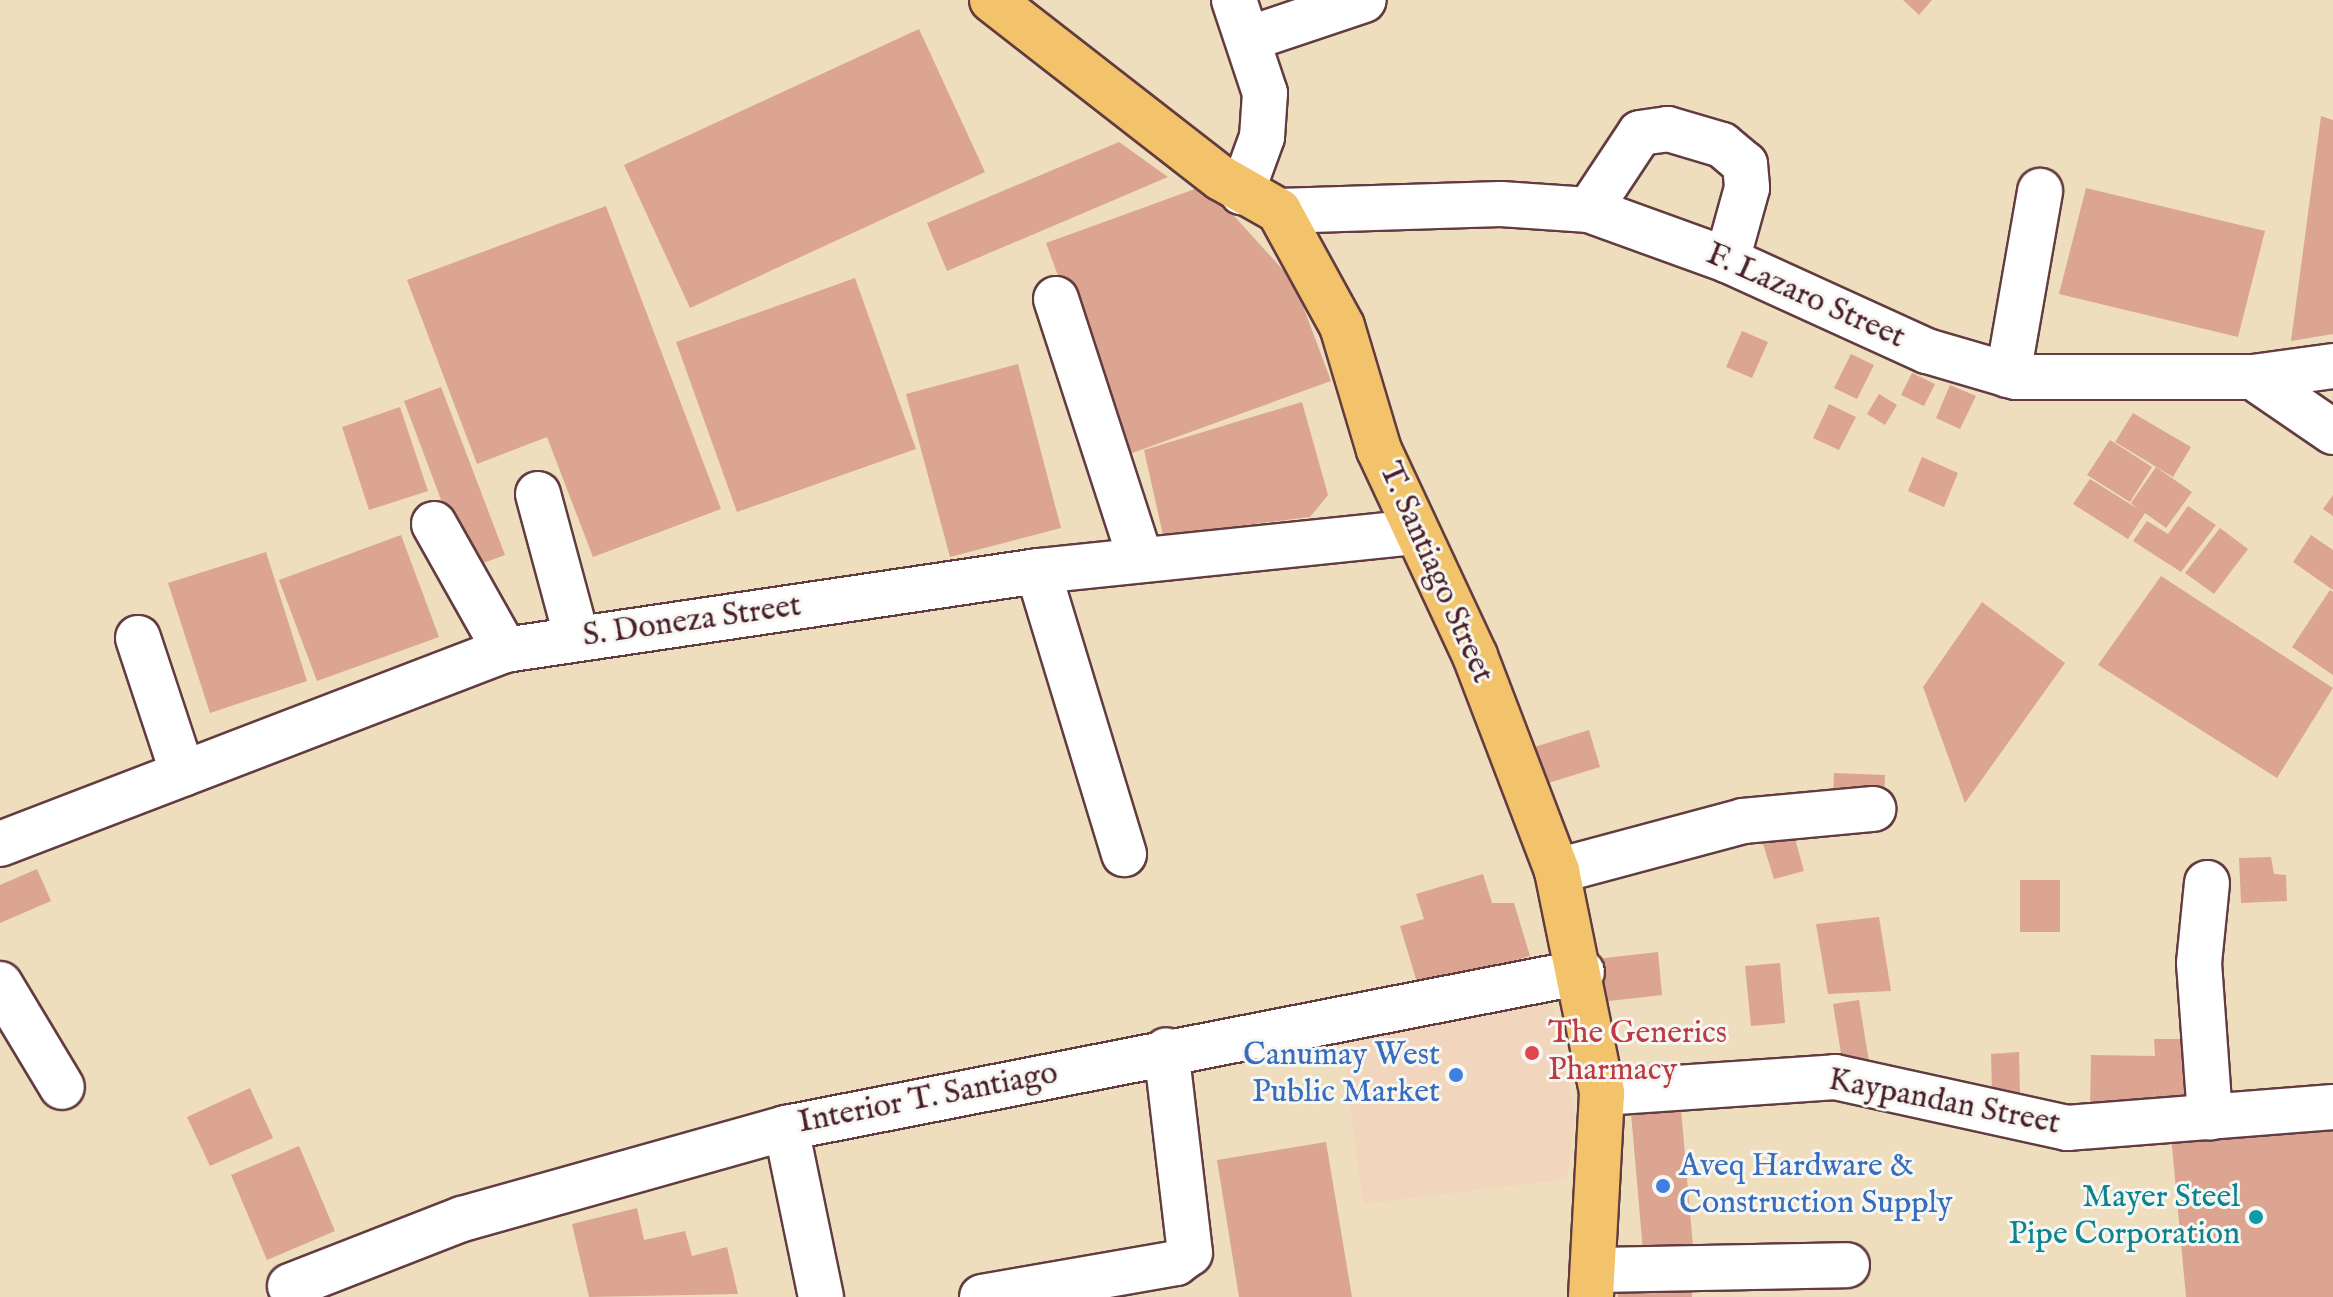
<!DOCTYPE html>
<html>
<head>
<meta charset="utf-8">
<style>
  body { margin:0 }
  #map { position:relative; width:2333px; height:1297px; overflow:hidden; background:#eedebe; font-family:"IM FELL English",serif }
  div>[style] { position:absolute }
  .built>* { inset:0; background:#f1d5bd }
  .building>* { inset:0; background:#dca591 }
  .roads { filter:drop-shadow(2px 0 #633c41) drop-shadow(-2px 0 #633c41) drop-shadow(0 2px #633c41) drop-shadow(0 -2px #633c41) }
  .minor>* { height:44px; margin:-22px; padding:0 22px; transform-origin:22px; border-radius:22px; background:#fff }
  .major>* { height:44px; margin:-22px; padding:0 22px; transform-origin:22px; border-radius:22px; background:#f2c36a }
  .dots>* { width:22px; height:22px; translate:-50% -50%; box-sizing:border-box; border:4px solid #f6f6f2; border-radius:50% }
  span { translate:-50% -50%; white-space:nowrap; text-align:center; line-height:1.15; -webkit-text-stroke:6px #f6f6f2; paint-order:stroke }
  .street-label { font-size:32px; color:#4a1f2b }
  .health-label { font-size:32px; color:#be3a42 }
  .left { translate:0 -50%; text-align:left }
  .shop-label { font-size:32px; color:#366cbe }
  .right { translate:-100% -50%; text-align:right }
  .culture-label { font-size:32px; color:#0d838f }
</style>
</head>
<body>
<div id="map">
  <div class="built">
    <i style="clip-path:polygon(1550px 999px,1575px 1112px,1567px 1179px,1363px 1204px,1341px 1038px)"></i>
  </div>
  <div class="building">
    <i style="clip-path:polygon(1903px 0,1932px 0,1919px 15px)"></i>
    <i style="clip-path:polygon(919px 29px,985px 172px,690px 308px,624px 165px)"></i>
    <i style="clip-path:polygon(2321px 116px,2333px 120px,2333px 334px,2291px 341px)"></i>
    <i style="clip-path:polygon(1119px 142px,1168px 177px,947px 271px,927px 223px)"></i>
    <i style="clip-path:polygon(1206px 185px,1294px 282px,1331px 381px,1124px 456px,1046px 243px)"></i>
    <i style="clip-path:polygon(2086px 188px,2265px 231px,2238px 337px,2059px 294px)"></i>
    <i style="clip-path:polygon(606px 206px,721px 509px,593px 557px,547px 437px,477px 464px,407px 280px)"></i>
    <i style="clip-path:polygon(855px 278px,916px 449px,737px 512px,676px 342px)"></i>
    <i style="clip-path:polygon(1742px 331px,1768px 342px,1752px 378px,1726px 367px)"></i>
    <i style="clip-path:polygon(1851px 354px,1874px 365px,1857px 399px,1834px 388px)"></i>
    <i style="clip-path:polygon(1018px 364px,1061px 528px,950px 557px,906px 394px)"></i>
    <i style="clip-path:polygon(1912px 373px,1935px 384px,1924px 406px,1901px 395px)"></i>
    <i style="clip-path:polygon(1950px 385px,1976px 396px,1960px 429px,1936px 418px)"></i>
    <i style="clip-path:polygon(441px 387px,505px 555px,467px 569px,404px 401px)"></i>
    <i style="clip-path:polygon(1879px 394px,1897px 405px,1885px 425px,1867px 414px)"></i>
    <i style="clip-path:polygon(1302px 402px,1328px 495px,1310px 517px,1163px 535px,1144px 450px)"></i>
    <i style="clip-path:polygon(1829px 404px,1856px 417px,1839px 450px,1813px 438px)"></i>
    <i style="clip-path:polygon(400px 407px,428px 491px,369px 510px,342px 427px)"></i>
    <i style="clip-path:polygon(2133px 413px,2191px 447px,2173px 477px,2115px 442px)"></i>
    <i style="clip-path:polygon(2110px 440px,2152px 467px,2130px 502px,2087px 475px)"></i>
    <i style="clip-path:polygon(1922px 457px,1958px 473px,1944px 507px,1908px 491px)"></i>
    <i style="clip-path:polygon(2156px 467px,2192px 492px,2166px 528px,2145px 513px,2128px 539px,2073px 504px,2090px 479px,2138px 509px,2131px 503px)"></i>
    <i style="clip-path:polygon(2333px 495px,2333px 516px,2323px 509px)"></i>
    <i style="clip-path:polygon(2188px 506px,2216px 525px,2181px 572px,2133px 541px,2147px 521px,2168px 534px)"></i>
    <i style="clip-path:polygon(2220px 528px,2248px 549px,2214px 594px,2185px 573px)"></i>
    <i style="clip-path:polygon(401px 535px,439px 637px,317px 681px,279px 580px)"></i>
    <i style="clip-path:polygon(2311px 535px,2333px 550px,2333px 590px,2293px 562px)"></i>
    <i style="clip-path:polygon(266px 552px,307px 681px,210px 713px,168px 583px)"></i>
    <i style="clip-path:polygon(2161px 576px,2333px 688px,2277px 778px,2098px 665px)"></i>
    <i style="clip-path:polygon(2330px 590px,2333px 592px,2333px 675px,2292px 647px)"></i>
    <i style="clip-path:polygon(1982px 602px,2065px 663px,1965px 803px,1923px 687px)"></i>
    <i style="clip-path:polygon(1589px 730px,1600px 767px,1529px 789px,1518px 752px)"></i>
    <i style="clip-path:polygon(1834px 773px,1885px 775px,1884px 802px,1833px 800px)"></i>
    <i style="clip-path:polygon(1794px 835px,1804px 871px,1774px 879px,1763px 844px)"></i>
    <i style="clip-path:polygon(2271px 857px,2274px 874px,2286px 875px,2287px 901px,2241px 903px,2239px 858px)"></i>
    <i style="clip-path:polygon(37px 869px,51px 901px,0 923px,0 885px)"></i>
    <i style="clip-path:polygon(1483px 874px,1492px 903px,1514px 903px,1530px 956px,1419px 989px,1400px 926px,1424px 919px,1416px 894px)"></i>
    <i style="clip-path:polygon(2020px 880px,2060px 880px,2060px 932px,2020px 932px)"></i>
    <i style="clip-path:polygon(1879px 917px,1891px 991px,1828px 994px,1816px 924px)"></i>
    <i style="clip-path:polygon(1658px 952px,1662px 995px,1600px 1002px,1596px 959px)"></i>
    <i style="clip-path:polygon(1780px 963px,1785px 1023px,1751px 1026px,1745px 966px)"></i>
    <i style="clip-path:polygon(1859px 1000px,1869px 1062px,1843px 1066px,1833px 1004px)"></i>
    <i style="clip-path:polygon(2154px 1039px,2196px 1039px,2197px 1103px,2155px 1104px,2154px 1091px,2154px 1109px,2090px 1109px,2091px 1055px,2155px 1056px)"></i>
    <i style="clip-path:polygon(2019px 1052px,2020px 1094px,1992px 1094px,1991px 1054px)"></i>
    <i style="clip-path:polygon(250px 1088px,273px 1138px,210px 1166px,187px 1117px)"></i>
    <i style="clip-path:polygon(1681px 1109px,1694px 1258px,1644px 1263px,1631px 1113px)"></i>
    <i style="clip-path:polygon(2333px 1125px,2333px 1297px,2186px 1297px,2171px 1136px)"></i>
    <i style="clip-path:polygon(1326px 1142px,1352px 1297px,1239px 1297px,1217px 1160px)"></i>
    <i style="clip-path:polygon(299px 1146px,335px 1231px,267px 1260px,231px 1175px)"></i>
    <i style="clip-path:polygon(637px 1208px,644px 1240px,685px 1231px,692px 1256px,727px 1247px,738px 1294px,589px 1297px,572px 1224px)"></i>
    <i style="clip-path:polygon(1692px 1275px,1692px 1297px,1618px 1297px,1617px 1277px)"></i>
  </div>
  <div class="roads">
    <div class="minor">
      <i style="left:1234px;top:0;width:98px;rotate:71.6deg"></i>
      <i style="left:1265px;top:93px;width:44px;rotate:93.9deg"></i>
      <i style="left:1262px;top:137px;width:59px;rotate:110deg"></i>
      <i style="left:1248px;top:39px;width:122px;rotate:-18.6deg"></i>
      <i style="left:1589px;top:210px;width:92px;rotate:-56.5deg"></i>
      <i style="left:1640px;top:133px;width:28px;rotate:-8deg"></i>
      <i style="left:1668px;top:129px;width:56px;rotate:16.5deg"></i>
      <i style="left:1722px;top:145px;width:30px;rotate:40deg"></i>
      <i style="left:1745px;top:164px;width:24px;rotate:85deg"></i>
      <i style="left:1747px;top:188px;width:75px;rotate:105.5deg"></i>
      <i style="left:1279px;top:211px;width:222px;rotate:-1.8deg"></i>
      <i style="left:1501px;top:204px;width:88px;rotate:3.9deg"></i>
      <i style="left:1589px;top:210px;width:147px;rotate:19.9deg"></i>
      <i style="left:1727px;top:260px;width:220px;rotate:24.5deg"></i>
      <i style="left:1927px;top:351px;width:93px;rotate:16.3deg"></i>
      <i style="left:2016px;top:377px;width:237px"></i>
      <i style="left:2253px;top:377px;width:81px;rotate:-7.8deg"></i>
      <i style="left:1056px;top:299px;width:274px;rotate:72deg"></i>
      <i style="left:2008px;top:375px;width:187px;rotate:-80.1deg"></i>
      <i style="left:2253px;top:377px;width:97px;rotate:34.5deg"></i>
      <i style="left:538px;top:494px;width:150px;rotate:74.9deg"></i>
      <i style="left:434px;top:524px;width:145px;rotate:60.6deg"></i>
      <i style="left:1038px;top:571px;width:296px;rotate:73.1deg"></i>
      <i style="left:138px;top:638px;width:143px;rotate:71.7deg"></i>
      <i style="left:0;top:844px;width:541px;rotate:-21.01deg"></i>
      <i style="left:505px;top:650px;width:539px;rotate:-8.43deg"></i>
      <i style="left:1038px;top:571px;width:380px;rotate:-5.9deg"></i>
      <i style="left:1557px;top:871px;width:193px;rotate:-15deg"></i>
      <i style="left:1743px;top:821px;width:131px;rotate:-5.3deg"></i>
      <i style="left:2207px;top:883px;width:80px;rotate:95.7deg"></i>
      <i style="left:2199px;top:963px;width:155px;rotate:85.9deg"></i>
      <i style="left:0;top:984px;width:120px;rotate:59deg"></i>
      <i style="left:1602px;top:1093px;width:234px;rotate:-3.9deg"></i>
      <i style="left:1835px;top:1077px;width:238px;rotate:12.4deg"></i>
      <i style="left:2067px;top:1128px;width:267px;rotate:-4.5deg"></i>
      <i style="left:786px;top:1128px;width:173px;rotate:78.3deg"></i>
      <i style="left:1594px;top:1270px;width:253px;rotate:-1.1deg"></i>
      <i style="left:290px;top:1286px;width:185px;rotate:-21.3deg"></i>
      <i style="left:462px;top:1219px;width:337px;rotate:-15.7deg"></i>
      <i style="left:786px;top:1128px;width:811px;rotate:-11.09deg"></i>
      <i style="left:982px;top:1297px;width:197px;rotate:-9.9deg"></i>
      <i style="left:1176px;top:1263px;width:17px;rotate:-36deg"></i>
      <i style="left:1190px;top:1253px;width:204px;rotate:-96.7deg"></i>
    </div>
    <div class="major">
      <i style="left:992px;top:0;width:290px;rotate:37.9deg"></i>
      <i style="left:1221px;top:178px;width:67px;rotate:29.6deg"></i>
      <i style="left:1279px;top:211px;width:131px;rotate:61.3deg"></i>
      <i style="left:1342px;top:326px;width:129px;rotate:73.4deg"></i>
      <i style="left:1379px;top:450px;width:227px;rotate:65deg"></i>
      <i style="left:1475px;top:656px;width:230px;rotate:69.1deg"></i>
      <i style="left:1557px;top:871px;width:227px;rotate:78.5deg"></i>
      <i style="left:1602px;top:1093px;width:204px;rotate:93.1deg"></i>
    </div>
  </div>
  <div class="dots">
    <i style="left:1532px;top:1053px;background:#e0444e"></i>
    <i style="left:1456px;top:1075px;background:#3f7fe0"></i>
    <i style="left:1663px;top:1186px;background:#3f7fe0"></i>
    <i style="left:2256px;top:1217px;background:#0f9aa8"></i>
  </div>
  <div class="street-label">
    <span style="left:1805px;top:297px;rotate:24deg">F. Lazaro Street</span>
    <span style="left:1435px;top:573px;rotate:66deg">T. Santiago Street</span>
    <span style="left:692px;top:622px;rotate:-8deg">S. Doneza Street</span>
    <span style="left:928px;top:1099px;rotate:-11deg">Interior T. Santiago</span>
    <span style="left:1944px;top:1103px;rotate:11deg">Kaypandan Street</span>
  </div>
  <div class="health-label">
    <span class="left" style="left:1548px;top:1053px">The Generics<br>Pharmacy</span>
  </div>
  <div class="shop-label">
    <span class="right" style="left:1440px;top:1075px">Canumay West<br>Public Market</span>
    <span class="left" style="left:1679px;top:1186px">Aveq Hardware &amp;<br>Construction Supply</span>
  </div>
  <div class="culture-label">
    <span class="right" style="left:2240px;top:1217px">Mayer Steel<br>Pipe Corporation</span>
  </div>
</div>
</body>
</html>
